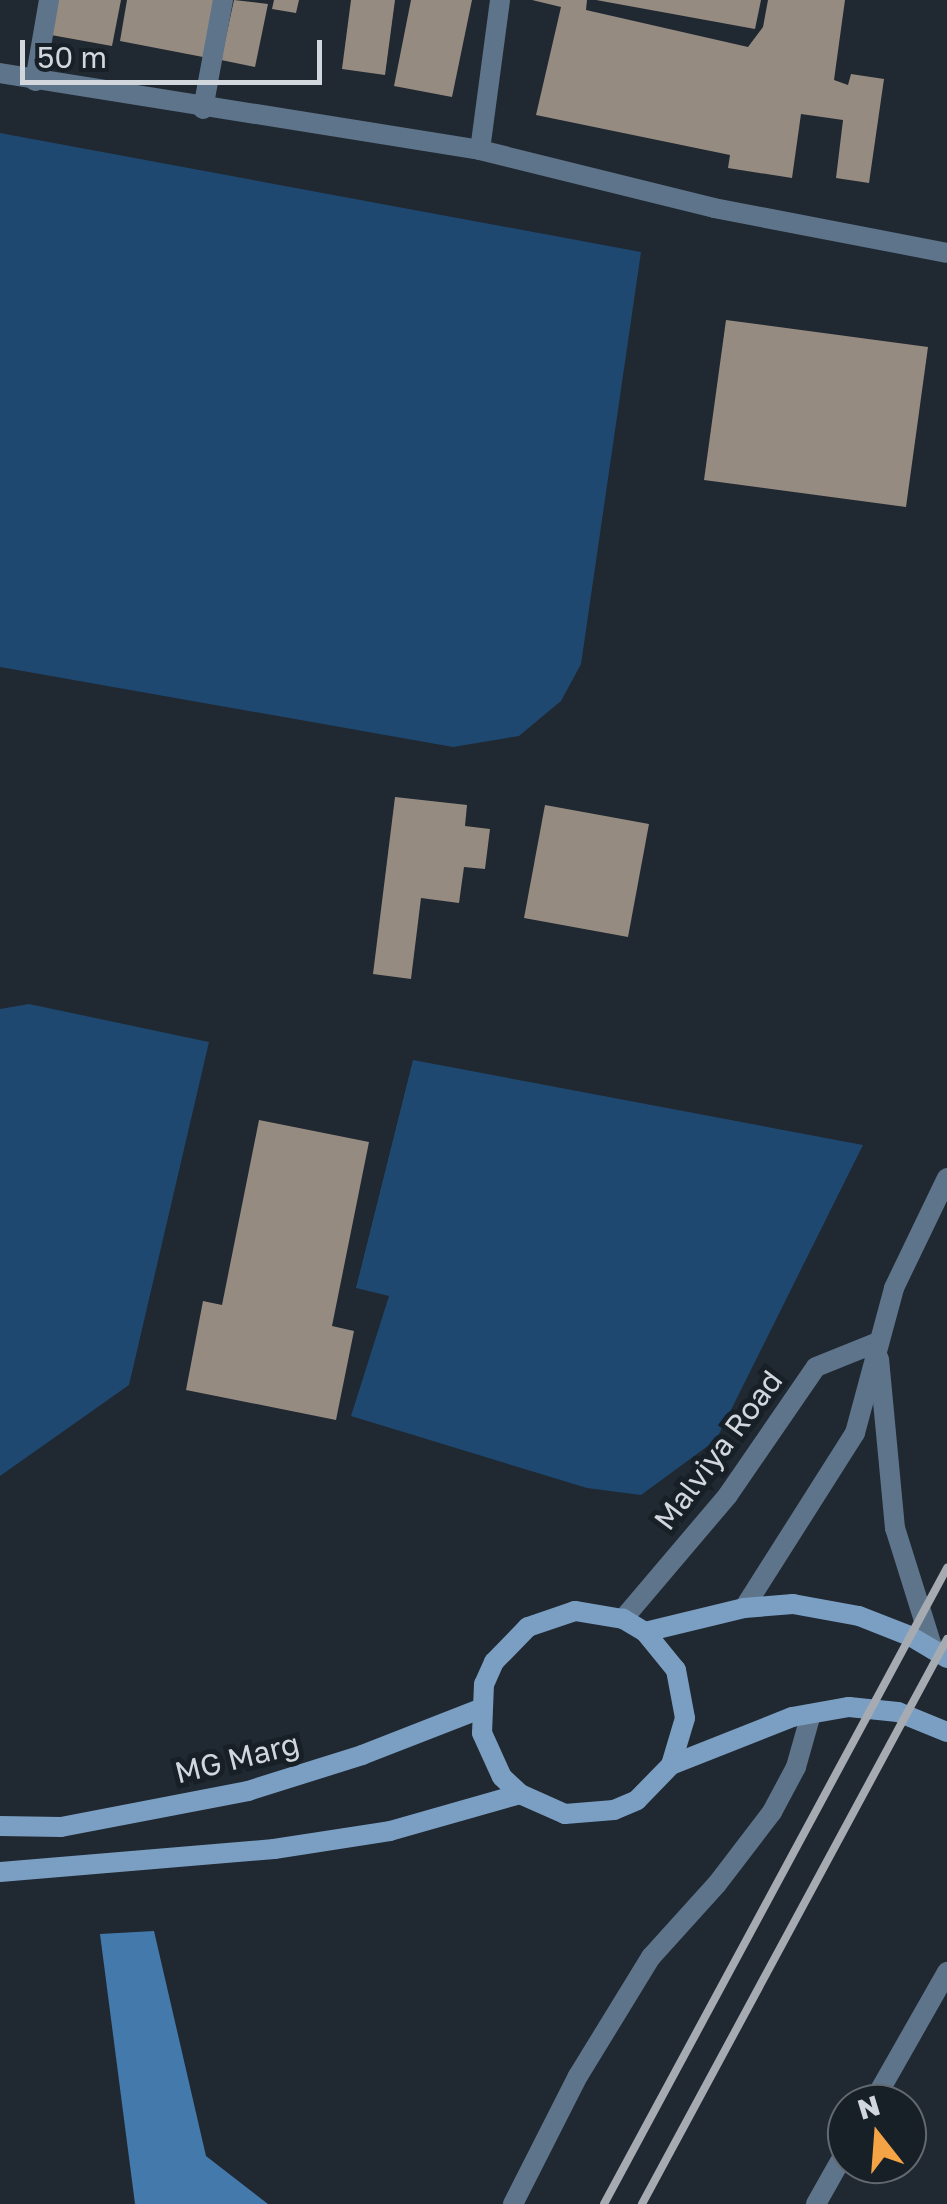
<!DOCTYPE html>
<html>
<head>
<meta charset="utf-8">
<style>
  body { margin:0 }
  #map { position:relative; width:947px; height:2204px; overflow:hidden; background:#202831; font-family:"Golos Text",sans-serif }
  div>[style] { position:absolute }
  .green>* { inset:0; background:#1e486f }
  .water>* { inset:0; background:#4479ac }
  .building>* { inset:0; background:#968b81 }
  .minor>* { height:20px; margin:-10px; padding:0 10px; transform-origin:10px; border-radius:10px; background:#5e748a }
  .tertiary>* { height:20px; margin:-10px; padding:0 10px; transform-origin:10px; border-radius:10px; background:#5e748a }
  .secondary>* { height:20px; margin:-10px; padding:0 10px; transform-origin:10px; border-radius:10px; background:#7b9fc3 }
  .rail>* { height:8px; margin:-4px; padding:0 4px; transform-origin:4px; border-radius:4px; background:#a6abb2 }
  span { translate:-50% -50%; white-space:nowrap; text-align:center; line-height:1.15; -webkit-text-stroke:10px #171f27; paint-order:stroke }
  .street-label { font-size:30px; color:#d2d7dd }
  .north { position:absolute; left:827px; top:2084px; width:100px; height:100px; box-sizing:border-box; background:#171f27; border:2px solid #626970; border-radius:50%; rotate:343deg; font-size:28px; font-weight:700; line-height:40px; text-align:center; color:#d2d7dd }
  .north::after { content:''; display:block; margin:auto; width:35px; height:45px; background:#f4a345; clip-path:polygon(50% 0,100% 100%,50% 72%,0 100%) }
  .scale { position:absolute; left:20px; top:40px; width:302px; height:45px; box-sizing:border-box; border:5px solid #d2d7dd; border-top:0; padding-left:12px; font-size:30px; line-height:35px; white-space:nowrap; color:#d2d7dd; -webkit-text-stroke:8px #171f27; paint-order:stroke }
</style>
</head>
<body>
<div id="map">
  <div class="green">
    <i style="clip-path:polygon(0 133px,641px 252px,581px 664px,561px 701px,519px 736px,453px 747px,0 667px)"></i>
    <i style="clip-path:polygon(29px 1004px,209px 1042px,129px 1385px,0 1476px,0 1009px)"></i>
    <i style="clip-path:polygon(413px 1060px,863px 1145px,716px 1440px,641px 1495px,587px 1488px,351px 1416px,389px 1296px,356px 1288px)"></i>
  </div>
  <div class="water">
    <i style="clip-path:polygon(154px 1931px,206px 2156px,268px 2204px,135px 2204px,100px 1934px)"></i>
  </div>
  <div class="building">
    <i style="clip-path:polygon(57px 0,121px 0,112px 46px,51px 35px)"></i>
    <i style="clip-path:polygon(127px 0,214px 0,203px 57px,120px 41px)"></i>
    <i style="clip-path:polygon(234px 0,268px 4px,255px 67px,221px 60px)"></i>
    <i style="clip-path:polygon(274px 0,299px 0,296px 13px,272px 9px)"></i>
    <i style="clip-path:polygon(351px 0,395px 0,385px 75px,342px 69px)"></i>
    <i style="clip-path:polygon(411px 0,472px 0,452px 97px,394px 86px)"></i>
    <i style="clip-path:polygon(532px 0,587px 0,586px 10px,748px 47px,763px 27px,768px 0,845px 0,834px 80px,848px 85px,851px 74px,884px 79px,869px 183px,836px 178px,843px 120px,801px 114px,792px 178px,728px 168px,730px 155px,536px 115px,561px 7px)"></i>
    <i style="clip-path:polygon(596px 0,761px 0,755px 29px)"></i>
    <i style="clip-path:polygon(726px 320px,928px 347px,906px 507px,704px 480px)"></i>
    <i style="clip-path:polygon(395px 797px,467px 805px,465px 826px,490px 829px,485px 869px,464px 867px,459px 903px,421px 898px,411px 979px,373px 974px)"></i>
    <i style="clip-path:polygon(545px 805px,649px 824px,628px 937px,524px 918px)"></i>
    <i style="clip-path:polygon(259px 1120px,369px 1142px,332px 1326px,354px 1331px,336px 1420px,186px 1390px,203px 1301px,222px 1305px)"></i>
  </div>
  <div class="minor">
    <i style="left:0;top:73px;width:486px;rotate:9.1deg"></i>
    <i style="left:480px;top:150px;width:241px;rotate:13.9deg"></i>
    <i style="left:714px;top:208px;width:237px;rotate:10.9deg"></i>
    <i style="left:35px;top:81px;width:82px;rotate:-80.2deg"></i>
    <i style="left:203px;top:109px;width:111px;rotate:-79.6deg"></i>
    <i style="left:480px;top:150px;width:151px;rotate:-82.4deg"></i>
    <i style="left:872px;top:2104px;width:152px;rotate:-60.4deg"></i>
    <i style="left:513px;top:2204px;width:144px;rotate:-63.1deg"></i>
    <i style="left:578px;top:2076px;width:140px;rotate:-58.5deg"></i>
    <i style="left:651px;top:1957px;width:98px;rotate:-47.9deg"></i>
    <i style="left:717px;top:1884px;width:91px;rotate:-52.6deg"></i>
    <i style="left:772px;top:1812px;width:51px;rotate:-61.9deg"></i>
    <i style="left:796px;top:1767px;width:55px;rotate:-74.2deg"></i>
    <i style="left:816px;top:2204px;width:63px;rotate:-60.6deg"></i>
  </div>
  <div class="tertiary">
    <i style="left:879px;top:1359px;width:170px;rotate:84.6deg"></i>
    <i style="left:895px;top:1528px;width:127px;rotate:72.6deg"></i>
    <i style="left:744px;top:1608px;width:207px;rotate:-57.6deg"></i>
    <i style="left:855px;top:1433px;width:150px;rotate:-74.9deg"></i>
    <i style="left:894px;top:1288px;width:122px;rotate:-64.3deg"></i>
    <i style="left:623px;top:1619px;width:162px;rotate:-49.7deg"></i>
    <i style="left:728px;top:1495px;width:155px;rotate:-55.5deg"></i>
    <i style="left:816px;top:1367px;width:67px;rotate:-22deg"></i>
  </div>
  <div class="secondary">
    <i style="left:645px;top:1632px;width:102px;rotate:-13.6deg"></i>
    <i style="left:744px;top:1608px;width:49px;rotate:-4.7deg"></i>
    <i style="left:793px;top:1604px;width:67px;rotate:10.3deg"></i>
    <i style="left:859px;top:1616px;width:55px;rotate:21.4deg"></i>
    <i style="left:910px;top:1636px;width:43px;rotate:30.7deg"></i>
    <i style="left:671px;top:1765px;width:130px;rotate:-21.6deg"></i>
    <i style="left:792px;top:1717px;width:58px;rotate:-10deg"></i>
    <i style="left:849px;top:1707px;width:49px;rotate:5.8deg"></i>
    <i style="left:898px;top:1712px;width:53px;rotate:22.2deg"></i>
    <i style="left:0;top:1826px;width:61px;rotate:0.9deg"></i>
    <i style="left:61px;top:1827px;width:190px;rotate:-10.9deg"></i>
    <i style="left:248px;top:1791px;width:120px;rotate:-17.5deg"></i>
    <i style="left:362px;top:1755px;width:127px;rotate:-21.3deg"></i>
    <i style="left:0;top:1872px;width:275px;rotate:-4.8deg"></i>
    <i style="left:274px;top:1849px;width:117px;rotate:-8.8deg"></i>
    <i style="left:390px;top:1831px;width:135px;rotate:-15.9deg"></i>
    <i style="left:520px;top:1794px;width:49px;rotate:24deg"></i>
    <i style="left:565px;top:1814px;width:49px;rotate:-4.7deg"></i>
    <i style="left:614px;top:1810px;width:25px;rotate:-23deg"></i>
    <i style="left:637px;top:1800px;width:49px;rotate:-45.8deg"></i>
    <i style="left:671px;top:1765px;width:49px;rotate:-73.4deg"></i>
    <i style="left:685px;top:1718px;width:49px;rotate:-100.6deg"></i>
    <i style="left:676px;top:1670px;width:49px;rotate:-129.2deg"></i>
    <i style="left:645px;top:1632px;width:26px;rotate:-149deg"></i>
    <i style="left:623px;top:1619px;width:49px;rotate:-170.5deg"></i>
    <i style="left:575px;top:1611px;width:50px;rotate:161.2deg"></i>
    <i style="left:528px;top:1627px;width:49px;rotate:134.2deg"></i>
    <i style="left:494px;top:1662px;width:24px;rotate:114deg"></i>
    <i style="left:484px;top:1684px;width:49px;rotate:92.3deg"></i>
    <i style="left:482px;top:1733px;width:48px;rotate:65.6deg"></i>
    <i style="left:502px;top:1777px;width:25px;rotate:43deg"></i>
  </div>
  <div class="rail">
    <i style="left:604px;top:2204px;width:723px;rotate:-61.66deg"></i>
    <i style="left:642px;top:2204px;width:642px;rotate:-61.64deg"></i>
  </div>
  <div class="street-label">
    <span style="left:718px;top:1450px;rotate:-53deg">Malviya Road</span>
    <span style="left:237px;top:1758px;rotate:-14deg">MG Marg</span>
  </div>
  <div class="north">N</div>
  <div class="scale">50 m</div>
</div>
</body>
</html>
